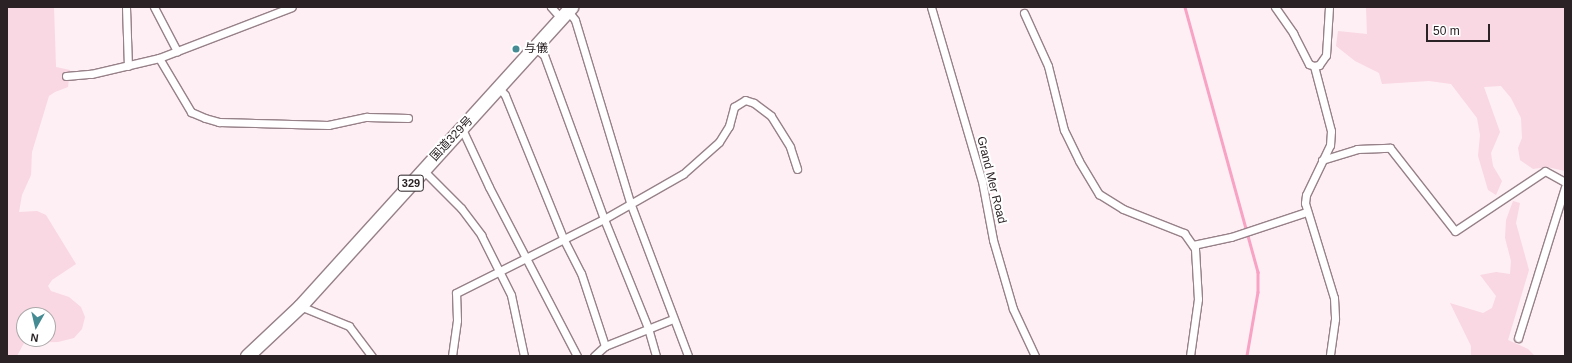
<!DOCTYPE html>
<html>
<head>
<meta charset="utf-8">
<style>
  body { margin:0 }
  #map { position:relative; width:1572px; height:363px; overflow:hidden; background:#feeff4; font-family:Arial,"Noto Sans JP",sans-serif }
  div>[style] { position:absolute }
  .green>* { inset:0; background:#f9d7e3 }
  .stream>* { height:2.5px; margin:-1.25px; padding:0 1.25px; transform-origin:1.25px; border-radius:1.25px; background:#f8a2c4 }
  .roads { filter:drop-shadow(1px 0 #978189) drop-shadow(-1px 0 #978189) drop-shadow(0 1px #978189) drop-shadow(0 -1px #978189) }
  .street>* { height:7px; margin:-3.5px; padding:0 3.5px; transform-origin:3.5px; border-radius:3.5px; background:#fff }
  .highway>* { height:13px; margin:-6.5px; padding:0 6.5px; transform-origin:6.5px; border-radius:6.5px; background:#fff }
  .dots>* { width:11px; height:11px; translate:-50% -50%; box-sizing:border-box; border:2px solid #fff; border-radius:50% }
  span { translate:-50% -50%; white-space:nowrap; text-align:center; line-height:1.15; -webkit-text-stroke:4px #fff; paint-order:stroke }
  .shield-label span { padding:1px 3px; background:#fff; border:1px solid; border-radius:3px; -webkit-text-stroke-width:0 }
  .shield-label { font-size:11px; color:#2a2225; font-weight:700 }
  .poi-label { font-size:12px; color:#2a2225 }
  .left { translate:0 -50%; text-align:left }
  .street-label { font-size:12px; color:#2a2225 }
  .frame { position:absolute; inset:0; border:8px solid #2a2225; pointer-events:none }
  .north { position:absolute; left:16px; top:307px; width:40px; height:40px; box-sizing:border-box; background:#fff; border:1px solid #aaa7a8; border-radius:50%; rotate:188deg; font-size:11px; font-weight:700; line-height:16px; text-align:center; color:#2a2225 }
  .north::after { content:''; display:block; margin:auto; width:14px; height:18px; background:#448b93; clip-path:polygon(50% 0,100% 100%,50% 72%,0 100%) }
  .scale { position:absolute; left:1426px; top:24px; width:64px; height:18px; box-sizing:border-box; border:2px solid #2a2225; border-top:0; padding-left:5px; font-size:12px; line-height:14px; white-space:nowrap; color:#2a2225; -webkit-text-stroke:3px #fff; paint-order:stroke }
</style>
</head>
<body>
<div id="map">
  <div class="green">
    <i style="clip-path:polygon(evenodd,7px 7px,54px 7px,56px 67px,70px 70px,68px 87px,55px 92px,49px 96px,32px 152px,31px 175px,22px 195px,19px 212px,37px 211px,46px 215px,76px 264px,52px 280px,48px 286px,51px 291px,69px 297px,81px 307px,85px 317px,82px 329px,74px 338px,58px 342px,24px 343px,17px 356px,7px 356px,7px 7px,24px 315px,48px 315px,48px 339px,24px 339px,24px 315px)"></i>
    <i style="clip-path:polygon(1366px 7px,1565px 7px,1565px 171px,1547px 167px,1533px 169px,1520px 160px,1518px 148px,1522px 138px,1521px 118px,1511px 98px,1501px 86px,1484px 87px,1500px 132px,1491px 153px,1493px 166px,1502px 181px,1496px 195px,1488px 190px,1478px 156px,1480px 135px,1477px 118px,1451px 84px,1429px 81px,1382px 84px,1379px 73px,1355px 61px,1336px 46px,1338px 31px,1367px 34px)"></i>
    <i style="clip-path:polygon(1513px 201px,1520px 203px,1516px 223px,1529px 270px,1508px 340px,1528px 349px,1535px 356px,1471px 356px,1471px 346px,1450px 303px,1483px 313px,1492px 308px,1496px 296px,1480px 275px,1496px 272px,1510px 274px,1511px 261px,1505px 238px,1506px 220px)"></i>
  </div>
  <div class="stream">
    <i style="left:1185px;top:7px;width:275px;rotate:74.6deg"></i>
    <i style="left:1258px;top:272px;width:20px;rotate:90deg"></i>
    <i style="left:1258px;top:292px;width:65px;rotate:99.8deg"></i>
  </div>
  <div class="roads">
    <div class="street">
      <i style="left:126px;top:7px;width:59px;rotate:88.1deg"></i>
      <i style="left:154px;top:7px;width:50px;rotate:62.4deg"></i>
      <i style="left:551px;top:7px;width:15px;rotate:48deg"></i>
      <i style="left:931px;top:7px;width:181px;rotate:73.7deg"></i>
      <i style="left:982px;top:181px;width:60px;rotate:79.4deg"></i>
      <i style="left:993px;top:240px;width:72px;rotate:73.8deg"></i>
      <i style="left:1013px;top:309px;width:52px;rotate:64.9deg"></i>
      <i style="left:1275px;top:7px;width:32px;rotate:55deg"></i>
      <i style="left:1293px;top:33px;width:35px;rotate:63deg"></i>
      <i style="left:1309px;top:64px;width:5px;rotate:22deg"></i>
      <i style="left:1314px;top:66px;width:5px;rotate:-11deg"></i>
      <i style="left:1319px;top:65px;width:12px;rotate:-55deg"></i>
      <i style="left:1326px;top:55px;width:48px;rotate:-86.4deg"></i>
      <i style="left:568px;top:11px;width:11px;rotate:52deg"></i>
      <i style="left:575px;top:20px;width:193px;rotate:73.2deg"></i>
      <i style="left:631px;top:205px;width:161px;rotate:69.3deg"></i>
      <i style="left:1024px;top:13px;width:58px;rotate:65.6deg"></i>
      <i style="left:1048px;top:66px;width:66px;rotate:76deg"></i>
      <i style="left:1064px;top:130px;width:34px;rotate:64deg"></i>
      <i style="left:1079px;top:161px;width:39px;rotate:59deg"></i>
      <i style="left:1099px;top:194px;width:28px;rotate:32deg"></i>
      <i style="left:1123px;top:209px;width:66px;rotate:21.5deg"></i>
      <i style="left:1184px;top:233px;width:19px;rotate:55deg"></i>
      <i style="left:1195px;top:249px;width:50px;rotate:86.6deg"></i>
      <i style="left:1198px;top:299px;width:58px;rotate:98deg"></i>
      <i style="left:535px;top:48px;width:11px;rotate:38deg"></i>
      <i style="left:544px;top:55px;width:175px;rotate:69.9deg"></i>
      <i style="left:604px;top:219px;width:118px;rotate:68deg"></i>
      <i style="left:648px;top:328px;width:29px;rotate:74deg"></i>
      <i style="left:159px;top:58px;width:63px;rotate:59.3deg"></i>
      <i style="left:191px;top:112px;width:15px;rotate:23deg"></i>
      <i style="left:205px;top:118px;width:15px;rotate:16deg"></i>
      <i style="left:219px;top:122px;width:109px;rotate:1.6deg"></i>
      <i style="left:328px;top:125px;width:40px;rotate:-12deg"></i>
      <i style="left:367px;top:117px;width:41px;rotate:1.4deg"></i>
      <i style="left:1314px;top:66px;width:67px;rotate:75.3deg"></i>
      <i style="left:1331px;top:131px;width:14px;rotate:94deg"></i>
      <i style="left:1330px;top:145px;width:55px;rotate:115.6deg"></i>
      <i style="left:1306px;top:195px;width:8px;rotate:97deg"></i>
      <i style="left:1305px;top:203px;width:99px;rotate:73deg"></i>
      <i style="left:1334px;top:298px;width:21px;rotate:87deg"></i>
      <i style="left:1335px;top:319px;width:37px;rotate:98deg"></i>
      <i style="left:66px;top:76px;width:25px;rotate:-5deg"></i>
      <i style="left:91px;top:74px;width:70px;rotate:-13.2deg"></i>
      <i style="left:159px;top:58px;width:142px;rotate:-21deg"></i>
      <i style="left:499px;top:88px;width:9px;rotate:49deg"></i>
      <i style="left:505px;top:95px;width:157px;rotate:67.9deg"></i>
      <i style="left:564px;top:240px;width:37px;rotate:63deg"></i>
      <i style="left:581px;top:273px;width:77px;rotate:71.8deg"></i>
      <i style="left:462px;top:129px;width:64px;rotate:65deg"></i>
      <i style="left:489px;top:187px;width:191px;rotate:62.5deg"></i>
      <i style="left:1322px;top:160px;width:37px;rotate:-17deg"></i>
      <i style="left:1357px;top:149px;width:33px;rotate:-2deg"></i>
      <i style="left:1390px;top:148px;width:105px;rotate:51.9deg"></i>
      <i style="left:1455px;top:231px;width:108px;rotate:-33.7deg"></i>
      <i style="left:1545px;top:171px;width:23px;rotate:29deg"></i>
      <i style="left:423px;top:170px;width:54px;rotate:45deg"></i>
      <i style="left:461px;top:208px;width:34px;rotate:53deg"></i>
      <i style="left:481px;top:235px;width:67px;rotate:63.4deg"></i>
      <i style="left:511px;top:295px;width:62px;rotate:78deg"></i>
      <i style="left:1193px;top:245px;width:39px;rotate:-12deg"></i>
      <i style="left:1231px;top:237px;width:79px;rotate:-18.4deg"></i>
      <i style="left:300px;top:306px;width:53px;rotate:22.2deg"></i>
      <i style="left:349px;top:326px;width:38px;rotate:53deg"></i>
      <i style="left:1518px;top:338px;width:158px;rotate:-72.7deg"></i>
      <i style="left:452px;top:356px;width:36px;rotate:-82deg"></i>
      <i style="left:457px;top:320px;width:27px;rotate:-92deg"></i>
      <i style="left:456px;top:293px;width:165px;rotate:-26.6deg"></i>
      <i style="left:604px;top:219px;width:91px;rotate:-29.7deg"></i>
      <i style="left:683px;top:174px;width:48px;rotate:-41.6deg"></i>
      <i style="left:719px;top:142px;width:19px;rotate:-58deg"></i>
      <i style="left:729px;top:126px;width:20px;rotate:-75deg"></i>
      <i style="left:734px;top:107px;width:13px;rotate:-32deg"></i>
      <i style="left:745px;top:100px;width:9px;rotate:18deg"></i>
      <i style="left:754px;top:103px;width:21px;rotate:37deg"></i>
      <i style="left:771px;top:116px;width:36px;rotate:58deg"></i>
      <i style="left:790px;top:147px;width:23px;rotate:72deg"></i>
      <i style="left:594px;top:356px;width:15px;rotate:-42deg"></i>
      <i style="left:605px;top:346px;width:73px;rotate:-21.7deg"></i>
    </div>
    <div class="highway">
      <i style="left:247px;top:356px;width:73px;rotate:-43.3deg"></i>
      <i style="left:300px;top:306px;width:404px;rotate:-47.8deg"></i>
    </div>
  </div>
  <div class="dots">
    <i style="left:516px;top:49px;background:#448b93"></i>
  </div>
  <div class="shield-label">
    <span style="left:411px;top:183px">329</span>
  </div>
  <div class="poi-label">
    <span class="left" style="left:524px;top:49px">与儀</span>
  </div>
  <div class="street-label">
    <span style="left:452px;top:139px;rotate:-47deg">国道329号</span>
    <span style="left:991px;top:180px;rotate:76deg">Grand Mer Road</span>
  </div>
  <div class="frame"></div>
  <div class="north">N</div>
  <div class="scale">50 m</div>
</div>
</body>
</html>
